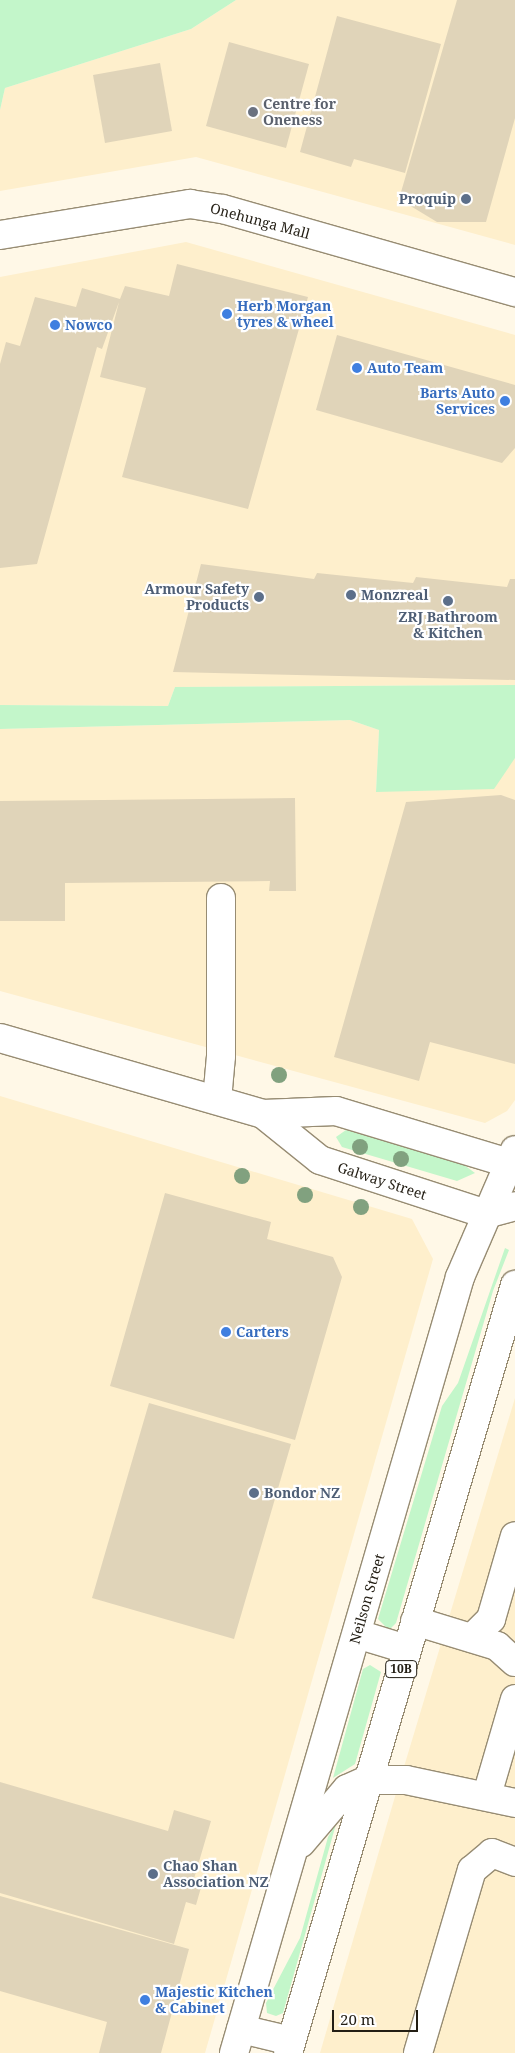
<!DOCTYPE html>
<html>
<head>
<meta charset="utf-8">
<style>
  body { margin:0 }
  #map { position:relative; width:515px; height:2053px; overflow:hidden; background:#fff8e7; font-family:"Noto Serif",serif }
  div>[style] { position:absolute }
  .built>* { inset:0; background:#feefcc }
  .green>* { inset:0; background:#c3f6ca }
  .building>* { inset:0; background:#e0d4b9 }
  .roads { filter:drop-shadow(1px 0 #978c73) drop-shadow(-1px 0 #978c73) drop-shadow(0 1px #978c73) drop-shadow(0 -1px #978c73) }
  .minor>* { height:28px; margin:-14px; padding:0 14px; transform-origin:14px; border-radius:14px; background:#fff }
  .major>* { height:28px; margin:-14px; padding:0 14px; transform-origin:14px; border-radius:14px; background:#fff }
  .trees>* { width:16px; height:16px; margin:-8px; border-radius:50%; background:#81a17f }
  .dots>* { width:14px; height:14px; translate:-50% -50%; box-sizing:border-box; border:2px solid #fff; border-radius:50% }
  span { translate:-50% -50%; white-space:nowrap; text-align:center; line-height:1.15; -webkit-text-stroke:4.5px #fff; paint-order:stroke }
  .shield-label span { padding:1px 4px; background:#fff; border:1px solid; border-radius:4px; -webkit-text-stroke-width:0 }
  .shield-label { font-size:12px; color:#231e14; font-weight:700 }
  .worship-label { font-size:14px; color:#5b616d; font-weight:700 }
  .left { translate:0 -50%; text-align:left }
  .service-label { font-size:14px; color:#4e5e75; font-weight:700 }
  .right { translate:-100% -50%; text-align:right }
  .street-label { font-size:14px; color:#231e14 }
  .shop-label { font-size:14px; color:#366cbe; font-weight:700 }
  .scale { position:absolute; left:332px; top:2010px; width:86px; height:22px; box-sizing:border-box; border:2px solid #231e14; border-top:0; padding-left:6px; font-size:15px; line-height:18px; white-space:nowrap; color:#231e14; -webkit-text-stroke:4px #fff; paint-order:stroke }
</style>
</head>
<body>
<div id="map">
  <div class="built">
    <i style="clip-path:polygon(236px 0,515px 0,515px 245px,196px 157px,0 191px,0 110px,5px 88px,191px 29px)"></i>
    <i style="clip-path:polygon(186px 242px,515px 335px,515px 685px,175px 687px,168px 706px,0 705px,0 277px)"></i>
    <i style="clip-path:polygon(350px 720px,379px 730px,376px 791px,515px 758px,515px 1100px,507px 1111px,485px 1123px,0 991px,0 729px)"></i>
    <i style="clip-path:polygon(0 1096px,412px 1219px,433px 1259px,205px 2053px,0 2053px)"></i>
    <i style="clip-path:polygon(515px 1398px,515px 2053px,320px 2053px,394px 1800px)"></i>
  </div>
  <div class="green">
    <i style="clip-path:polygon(0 0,236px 0,191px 29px,5px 88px,0 110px)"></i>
    <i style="clip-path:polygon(515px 685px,515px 758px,494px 789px,376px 792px,379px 730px,350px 720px,0 729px,0 705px,168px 706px,175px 687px)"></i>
    <i style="clip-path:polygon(346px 1130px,460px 1162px,475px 1173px,457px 1181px,342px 1147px,336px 1137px)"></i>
    <i style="clip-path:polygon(505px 1248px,509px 1250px,493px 1291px,396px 1623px,389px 1630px,378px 1619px,442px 1406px,458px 1383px)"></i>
    <i style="clip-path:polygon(370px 1665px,381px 1672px,355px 1764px,333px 1778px,363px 1669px)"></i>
    <i style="clip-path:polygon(336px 1824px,283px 2013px,276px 2016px,267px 2013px,266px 2003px,300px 1938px,328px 1837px)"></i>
  </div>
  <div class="building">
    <i style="clip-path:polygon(457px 0,515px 0,515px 118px,486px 222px,437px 222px,399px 199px)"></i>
    <i style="clip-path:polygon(337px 16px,441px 44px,405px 173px,354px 159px,351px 167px,300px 152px)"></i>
    <i style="clip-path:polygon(229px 42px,309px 64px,286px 148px,206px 126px)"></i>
    <i style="clip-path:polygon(160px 63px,172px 131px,105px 143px,93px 75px)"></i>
    <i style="clip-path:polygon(177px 264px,308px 297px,248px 509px,122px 477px,146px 388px,100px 377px,119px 302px,102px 349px,97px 347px,37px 564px,0 568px,0 364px,6px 342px,20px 346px,35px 297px,76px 307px,82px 288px,120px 299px,125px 286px,169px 296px)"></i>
    <i style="clip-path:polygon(337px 335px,515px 385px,515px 448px,502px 463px,316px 410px)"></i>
    <i style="clip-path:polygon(201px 564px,314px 579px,317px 573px,413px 583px,416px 577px,507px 587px,510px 579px,515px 579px,515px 680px,173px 672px)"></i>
    <i style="clip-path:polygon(501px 795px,515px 800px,515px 1064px,430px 1042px,419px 1081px,334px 1057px,406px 802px)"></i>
    <i style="clip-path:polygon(295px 798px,296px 891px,269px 891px,270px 881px,65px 883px,65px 921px,0 921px,0 801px)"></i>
    <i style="clip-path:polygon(165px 1193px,271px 1222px,267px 1239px,333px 1257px,342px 1277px,295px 1440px,110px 1386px)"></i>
    <i style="clip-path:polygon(149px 1403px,291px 1444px,234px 1639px,92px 1598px)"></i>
    <i style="clip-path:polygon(0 1782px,168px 1831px,174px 1810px,211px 1821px,193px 1882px,202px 1884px,196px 1905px,186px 1902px,174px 1944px,0 1893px)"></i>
    <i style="clip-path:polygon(0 1896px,189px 1949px,161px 2053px,99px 2053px,107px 2022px,0 1991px)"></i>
  </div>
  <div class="roads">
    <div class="minor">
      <i style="left:0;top:1038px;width:274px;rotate:16.1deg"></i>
      <i style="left:263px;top:1114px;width:73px;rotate:-2.4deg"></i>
      <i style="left:336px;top:1111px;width:180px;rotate:16.8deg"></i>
      <i style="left:508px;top:1163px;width:10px;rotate:45deg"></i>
      <i style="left:217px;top:1100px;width:44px;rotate:-84.8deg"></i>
      <i style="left:221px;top:1056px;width:158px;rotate:-90deg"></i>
      <i style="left:263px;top:1114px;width:73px;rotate:38.9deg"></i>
      <i style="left:320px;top:1160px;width:175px;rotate:18deg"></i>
      <i style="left:486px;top:1214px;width:30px;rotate:-15deg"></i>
      <i style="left:415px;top:1621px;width:86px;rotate:17deg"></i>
      <i style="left:497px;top:1646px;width:24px;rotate:42deg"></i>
      <i style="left:472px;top:1638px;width:27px;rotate:-45deg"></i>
      <i style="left:491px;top:1619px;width:86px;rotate:-73.9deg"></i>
      <i style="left:367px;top:1780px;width:39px"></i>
      <i style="left:406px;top:1780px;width:111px;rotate:11.9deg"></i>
      <i style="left:487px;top:1795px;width:100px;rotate:-73.7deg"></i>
      <i style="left:418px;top:2053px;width:191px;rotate:-73.6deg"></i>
      <i style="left:472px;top:1870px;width:26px;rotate:-40deg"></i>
      <i style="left:492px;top:1853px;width:25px;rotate:21deg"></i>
    </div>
    <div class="major">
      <i style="left:0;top:235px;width:193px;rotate:-9.3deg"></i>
      <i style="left:190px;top:204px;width:33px;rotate:9deg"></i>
      <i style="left:223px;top:209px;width:304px;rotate:15.9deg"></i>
      <i style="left:357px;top:1634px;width:51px;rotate:17deg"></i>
      <i style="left:301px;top:1843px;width:71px;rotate:-49.6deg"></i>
      <i style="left:347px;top:1789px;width:22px;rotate:-24deg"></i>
      <i style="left:241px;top:2029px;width:51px;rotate:13.5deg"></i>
      <i style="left:234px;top:2053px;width:808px;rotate:-73.76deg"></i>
      <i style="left:460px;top:1277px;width:138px;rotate:-66.6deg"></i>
      <i style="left:288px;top:2053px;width:801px;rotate:-73.53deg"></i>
    </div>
  </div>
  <div class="trees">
    <i style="left:279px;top:1075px"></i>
    <i style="left:360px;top:1147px"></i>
    <i style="left:401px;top:1159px"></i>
    <i style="left:242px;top:1176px"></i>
    <i style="left:305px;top:1195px"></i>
    <i style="left:361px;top:1207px"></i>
  </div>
  <div class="dots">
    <i style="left:253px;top:112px;background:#6b7280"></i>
    <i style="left:466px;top:199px;background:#5c6f8a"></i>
    <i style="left:227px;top:314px;background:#3f7fe0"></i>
    <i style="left:55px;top:325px;background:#3f7fe0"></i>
    <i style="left:357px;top:368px;background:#3f7fe0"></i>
    <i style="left:505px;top:401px;background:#3f7fe0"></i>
    <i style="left:351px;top:595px;background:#5c6f8a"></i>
    <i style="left:259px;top:597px;background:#5c6f8a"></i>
    <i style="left:448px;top:601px;background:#5c6f8a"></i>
    <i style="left:226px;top:1332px;background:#3f7fe0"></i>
    <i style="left:254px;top:1493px;background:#5c6f8a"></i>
    <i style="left:153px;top:1874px;background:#5c6f8a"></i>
    <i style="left:145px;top:2000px;background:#3f7fe0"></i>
  </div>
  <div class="shield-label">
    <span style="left:401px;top:1669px">10B</span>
  </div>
  <div class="worship-label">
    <span class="left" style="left:263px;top:112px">Centre for<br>Oneness</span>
  </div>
  <div class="service-label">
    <span class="right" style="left:456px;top:199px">Proquip</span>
    <span class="right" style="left:249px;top:597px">Armour Safety<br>Products</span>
    <span class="left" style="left:361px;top:595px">Monzreal</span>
    <span style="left:448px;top:625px">ZRJ Bathroom<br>&amp; Kitchen</span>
    <span class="left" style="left:264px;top:1493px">Bondor NZ</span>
    <span class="left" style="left:163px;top:1874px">Chao Shan<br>Association NZ</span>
  </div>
  <div class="street-label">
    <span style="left:260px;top:221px;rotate:15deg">Onehunga Mall</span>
    <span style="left:382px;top:1181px;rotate:18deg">Galway Street</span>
    <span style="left:367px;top:1599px;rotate:-74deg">Neilson Street</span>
  </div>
  <div class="shop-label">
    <span class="left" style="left:237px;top:314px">Herb Morgan<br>tyres &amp; wheel</span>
    <span class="left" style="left:65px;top:325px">Nowco</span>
    <span class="left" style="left:367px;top:368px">Auto Team</span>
    <span class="right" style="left:495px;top:401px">Barts Auto<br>Services</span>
    <span class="left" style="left:236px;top:1332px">Carters</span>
    <span class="left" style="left:155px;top:2000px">Majestic Kitchen<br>&amp; Cabinet</span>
  </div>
  <div class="scale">20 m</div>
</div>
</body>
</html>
